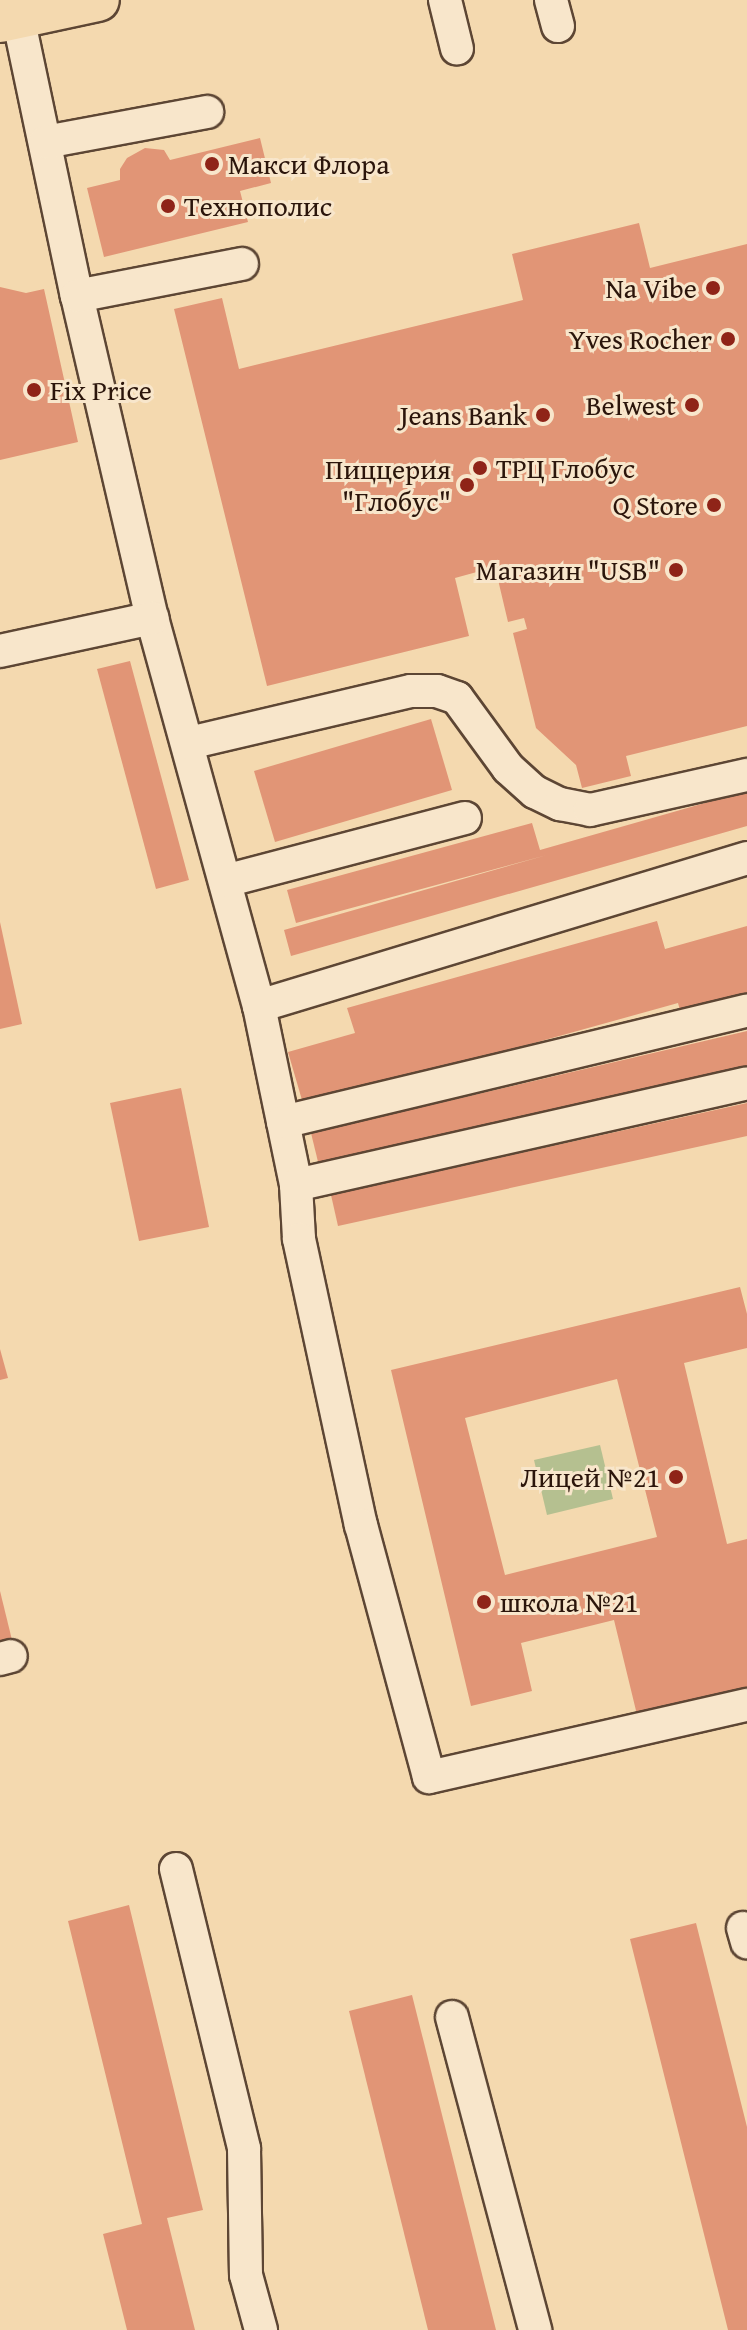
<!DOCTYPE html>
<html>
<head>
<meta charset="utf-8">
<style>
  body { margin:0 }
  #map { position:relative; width:747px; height:2330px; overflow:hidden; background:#f4d9af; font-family:"Gentium Book Plus",serif }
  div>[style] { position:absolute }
  .green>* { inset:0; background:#b5c090 }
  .building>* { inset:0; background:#e19576 }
  .roads { filter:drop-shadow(2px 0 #5d4634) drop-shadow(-2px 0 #5d4634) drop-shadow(0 2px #5d4634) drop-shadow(0 -2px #5d4634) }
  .minor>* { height:32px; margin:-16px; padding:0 16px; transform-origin:16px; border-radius:16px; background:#f8e6cb }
  .major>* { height:42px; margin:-21px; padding:0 21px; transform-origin:21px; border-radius:21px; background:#f4d9af }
  .dots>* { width:22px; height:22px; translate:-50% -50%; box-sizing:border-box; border:4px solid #f8e6cb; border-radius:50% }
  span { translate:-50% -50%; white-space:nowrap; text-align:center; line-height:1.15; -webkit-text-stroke:6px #f8e6cb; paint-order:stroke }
  .poi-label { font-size:28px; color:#2b150b }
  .left { translate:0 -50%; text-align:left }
  .right { translate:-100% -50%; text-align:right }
</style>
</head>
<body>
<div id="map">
  <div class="green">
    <i style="clip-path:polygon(600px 1445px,613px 1499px,547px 1515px,534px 1460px)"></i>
  </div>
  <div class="building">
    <i style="clip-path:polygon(260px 138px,271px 183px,240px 191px,248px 222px,104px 257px,87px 188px,120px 180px,120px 169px,127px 158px,145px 148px,164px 150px,170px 160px)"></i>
    <i style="clip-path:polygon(639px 223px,650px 268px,747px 244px,747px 726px,626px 756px,631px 776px,582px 788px,576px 765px,536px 728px,513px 633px,527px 629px,524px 618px,508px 622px,495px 567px,455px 578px,469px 636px,267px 686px,174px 309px,222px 298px,239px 369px,523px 300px,512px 254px)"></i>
    <i style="clip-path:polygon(0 287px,26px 293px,44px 289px,78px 442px,0 460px)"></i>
    <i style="clip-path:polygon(130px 661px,189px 880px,156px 889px,97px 669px)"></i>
    <i style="clip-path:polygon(431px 719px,452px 790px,275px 842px,254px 771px)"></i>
    <i style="clip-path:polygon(747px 791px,747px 826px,291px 956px,284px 930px,547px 855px,296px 923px,287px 890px,532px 823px,540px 850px)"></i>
    <i style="clip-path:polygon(657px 921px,665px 949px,747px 926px,747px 995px,681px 1014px,678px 1003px,304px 1107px,288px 1052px,355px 1033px,347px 1008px)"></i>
    <i style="clip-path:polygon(0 922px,22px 1024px,0 1029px)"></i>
    <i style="clip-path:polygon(747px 1031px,747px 1070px,320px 1170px,311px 1133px)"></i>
    <i style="clip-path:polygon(181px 1088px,209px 1227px,139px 1241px,110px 1103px)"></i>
    <i style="clip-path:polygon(747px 1103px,747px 1136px,338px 1226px,331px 1195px)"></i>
    <i style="clip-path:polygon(evenodd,740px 1287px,747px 1314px,747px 1348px,684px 1363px,727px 1544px,747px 1539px,747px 1697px,639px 1723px,614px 1620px,521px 1643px,532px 1691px,471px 1706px,391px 1370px,740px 1287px,617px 1379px,657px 1537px,505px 1575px,465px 1418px,617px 1379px)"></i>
    <i style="clip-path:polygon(0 1349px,8px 1378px,0 1380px)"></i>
    <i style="clip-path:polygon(0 1591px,12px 1640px,0 1642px)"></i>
    <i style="clip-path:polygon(129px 1905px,203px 2210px,167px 2218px,195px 2330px,127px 2330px,103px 2234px,142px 2224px,68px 1921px)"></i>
    <i style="clip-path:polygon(696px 1923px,747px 2127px,747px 2330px,728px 2330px,630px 1939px)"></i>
    <i style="clip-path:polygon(412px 1995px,496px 2330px,428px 2330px,349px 2011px)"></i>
  </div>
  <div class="roads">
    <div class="minor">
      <i style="left:445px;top:0;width:50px;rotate:76.2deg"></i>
      <i style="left:551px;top:0;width:27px;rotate:75deg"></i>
      <i style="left:18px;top:17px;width:285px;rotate:78.1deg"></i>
      <i style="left:77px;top:296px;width:331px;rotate:76.9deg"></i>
      <i style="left:152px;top:618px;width:402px;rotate:74.6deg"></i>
      <i style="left:259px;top:1006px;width:183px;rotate:78.3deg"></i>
      <i style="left:296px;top:1185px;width:54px;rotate:86.8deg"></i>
      <i style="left:299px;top:1239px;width:293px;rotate:77.8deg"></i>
      <i style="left:361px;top:1525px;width:261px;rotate:74.9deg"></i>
      <i style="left:429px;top:1777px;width:326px;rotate:-12.8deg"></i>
      <i style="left:45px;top:142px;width:165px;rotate:-10.5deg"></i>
      <i style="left:77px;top:296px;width:168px;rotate:-11deg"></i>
      <i style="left:0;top:651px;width:156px;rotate:-12.2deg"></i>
      <i style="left:189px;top:743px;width:228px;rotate:-13.2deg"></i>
      <i style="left:411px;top:691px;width:26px"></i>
      <i style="left:437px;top:691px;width:21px;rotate:19deg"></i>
      <i style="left:457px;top:698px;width:87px;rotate:53.9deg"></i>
      <i style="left:508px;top:768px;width:36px;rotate:42deg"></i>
      <i style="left:535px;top:792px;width:28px;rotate:26deg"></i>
      <i style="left:560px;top:804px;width:31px;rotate:11deg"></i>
      <i style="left:590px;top:810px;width:161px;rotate:-12.6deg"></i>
      <i style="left:225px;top:881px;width:248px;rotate:-14.7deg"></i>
      <i style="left:259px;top:1006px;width:510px;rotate:-16.87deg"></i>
      <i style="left:283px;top:1122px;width:477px;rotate:-13.5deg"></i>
      <i style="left:296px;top:1185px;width:462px;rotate:-12.7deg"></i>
      <i style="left:0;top:1659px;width:11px;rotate:-15deg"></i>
      <i style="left:176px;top:1869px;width:288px;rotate:76.3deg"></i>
      <i style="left:244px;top:2149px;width:126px;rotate:89.1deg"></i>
      <i style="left:246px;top:2275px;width:57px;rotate:74.7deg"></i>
      <i style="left:743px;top:1928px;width:15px;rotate:74deg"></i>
      <i style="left:452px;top:2017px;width:324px;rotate:75.1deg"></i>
    </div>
    <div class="major">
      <i style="left:0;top:21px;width:100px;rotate:-12.1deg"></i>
    </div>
  </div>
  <div class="dots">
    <i style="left:212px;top:164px;background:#8f2418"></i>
    <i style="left:168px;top:206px;background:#8f2418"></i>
    <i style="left:713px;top:288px;background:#8f2418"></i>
    <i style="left:728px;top:339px;background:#8f2418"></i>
    <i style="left:34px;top:390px;background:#8f2418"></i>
    <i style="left:692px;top:405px;background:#8f2418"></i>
    <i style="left:543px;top:415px;background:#8f2418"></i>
    <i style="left:480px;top:468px;background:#8f2418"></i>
    <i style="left:467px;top:485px;background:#8f2418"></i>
    <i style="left:714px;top:505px;background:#8f2418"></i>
    <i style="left:676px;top:570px;background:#8f2418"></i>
    <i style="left:676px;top:1477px;background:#8f2418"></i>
    <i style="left:484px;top:1602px;background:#8f2418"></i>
  </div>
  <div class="poi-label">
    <span class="left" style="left:228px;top:164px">Макси Флора</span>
    <span class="left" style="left:184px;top:206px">Технополис</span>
    <span class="right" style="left:697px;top:288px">Na Vibe</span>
    <span class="right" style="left:712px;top:339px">Yves Rocher</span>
    <span class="left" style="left:50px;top:390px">Fix Price</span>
    <span class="right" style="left:676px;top:405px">Belwest</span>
    <span class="right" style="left:527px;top:415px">Jeans Bank</span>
    <span class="left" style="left:496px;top:468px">ТРЦ Глобус</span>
    <span class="right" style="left:451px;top:485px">Пиццерия<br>"Глобус"</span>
    <span class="right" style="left:698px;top:505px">Q Store</span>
    <span class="right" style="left:660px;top:570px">Магазин "USB"</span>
    <span class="right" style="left:660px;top:1477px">Лицей №21</span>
    <span class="left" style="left:500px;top:1602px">школа №21</span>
  </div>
</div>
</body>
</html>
